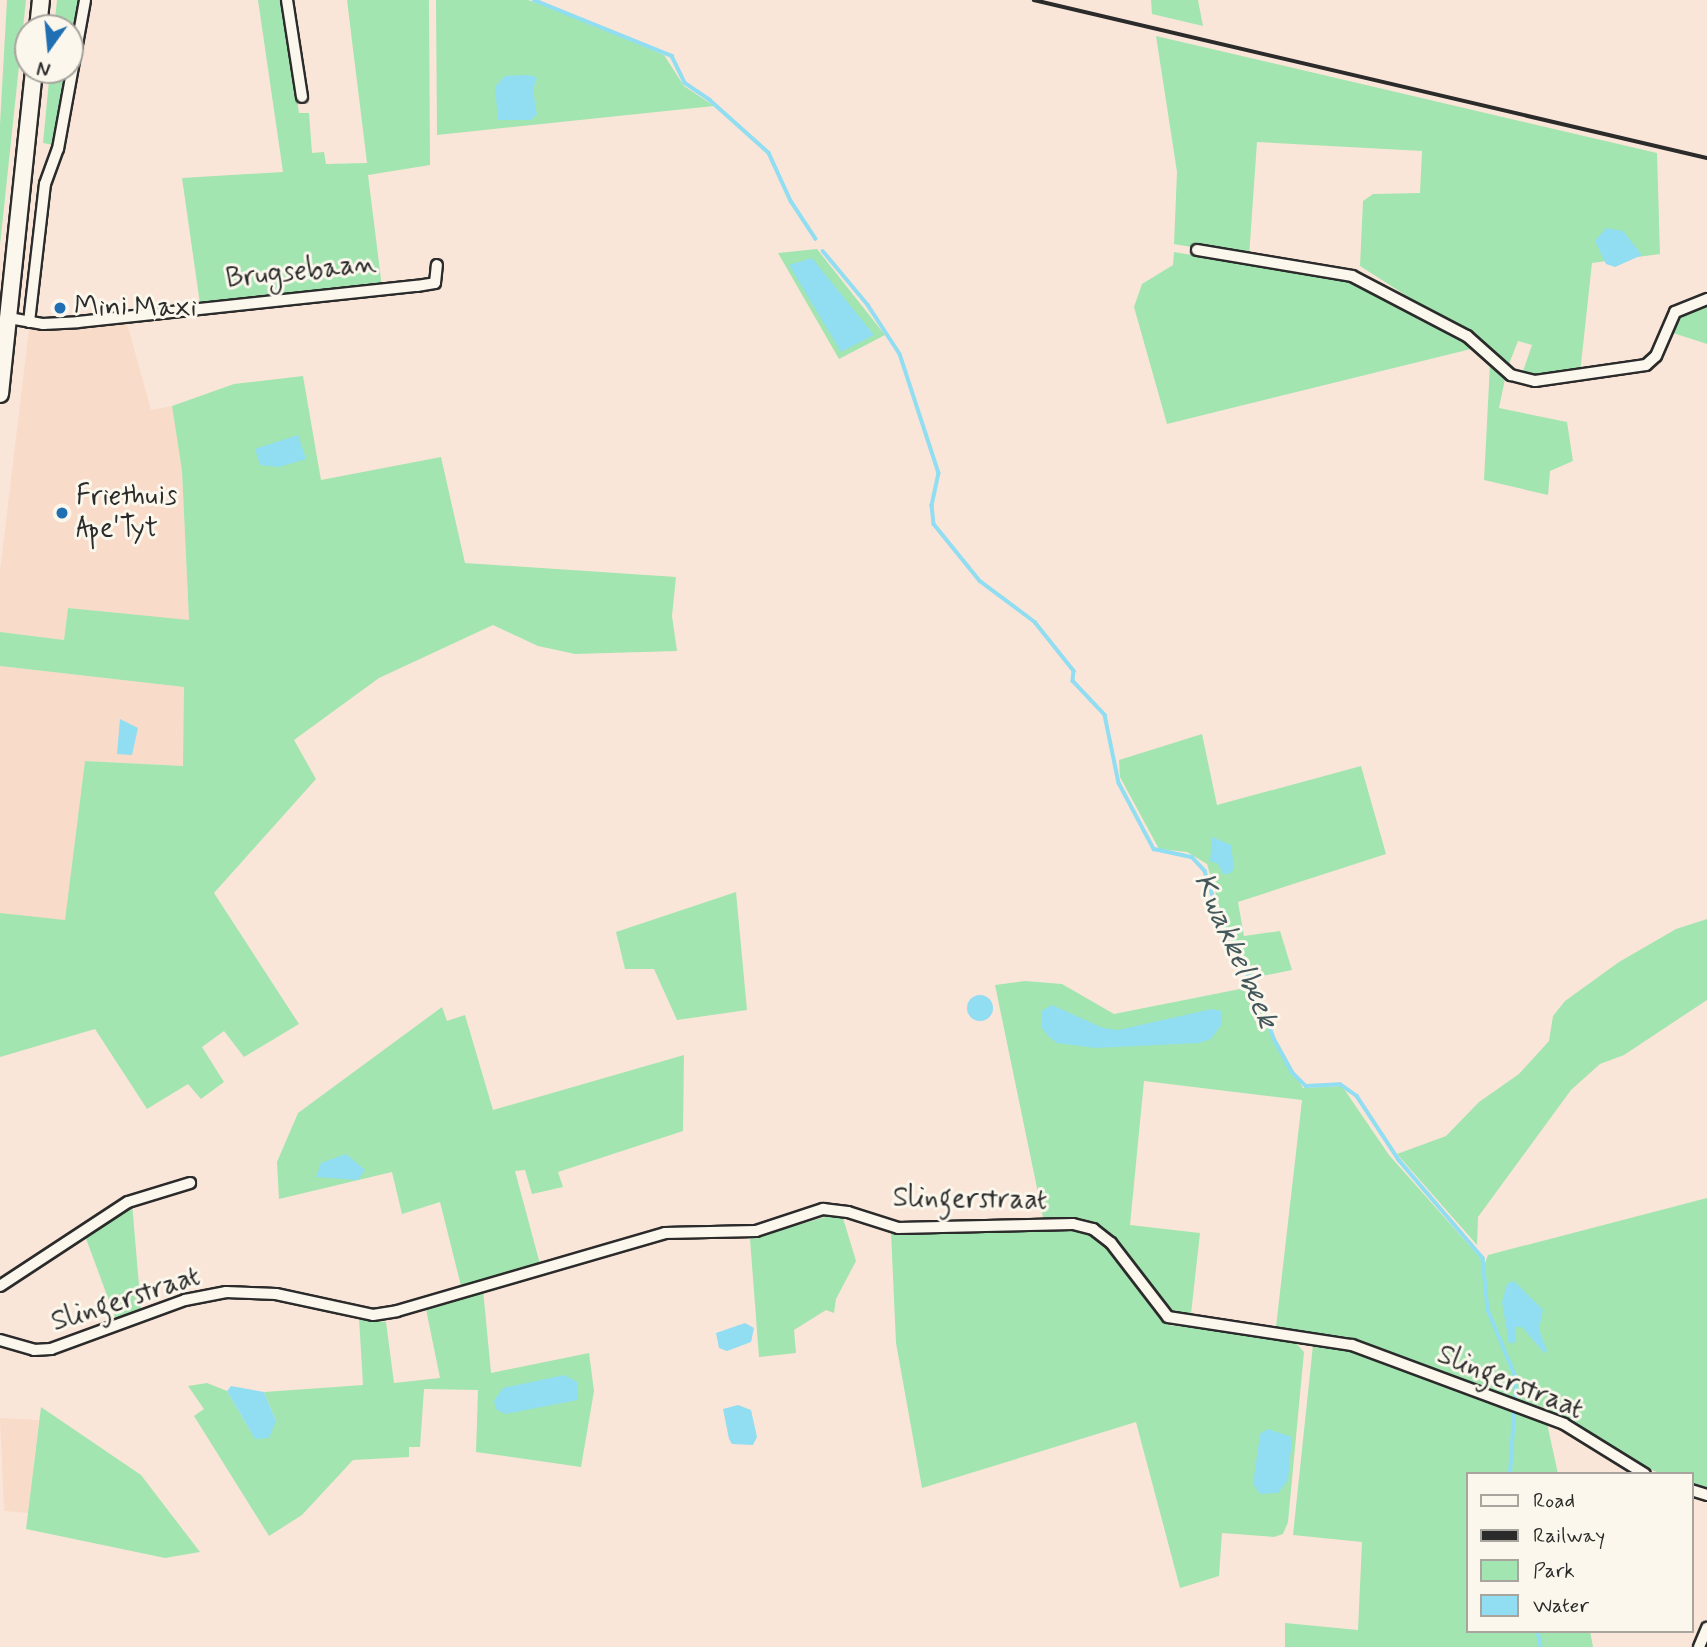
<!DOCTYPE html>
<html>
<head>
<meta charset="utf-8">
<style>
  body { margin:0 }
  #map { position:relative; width:1707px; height:1647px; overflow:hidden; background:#fae6d8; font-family:Mynerve,sans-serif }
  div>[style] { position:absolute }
  .built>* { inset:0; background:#f9dbca }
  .green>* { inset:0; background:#a2e5b0 }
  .water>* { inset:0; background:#91ddf1 }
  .round { border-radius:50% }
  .stream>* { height:3.5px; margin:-1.75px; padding:0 1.75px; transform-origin:1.75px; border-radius:1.75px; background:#91ddf1 }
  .roads { filter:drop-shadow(2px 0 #2b2b2b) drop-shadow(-2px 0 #2b2b2b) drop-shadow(0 2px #2b2b2b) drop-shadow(0 -2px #2b2b2b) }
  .minor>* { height:10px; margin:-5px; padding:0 5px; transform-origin:5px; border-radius:5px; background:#fbf7ec }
  .primary>* { height:16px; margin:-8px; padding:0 8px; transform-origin:8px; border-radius:8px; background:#fbf7ec }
  .rail>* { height:3.5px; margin:-1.75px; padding:0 1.75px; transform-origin:1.75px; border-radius:1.75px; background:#2b2b2b }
  .dots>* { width:19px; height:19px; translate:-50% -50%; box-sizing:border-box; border:4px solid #fbf7ec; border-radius:50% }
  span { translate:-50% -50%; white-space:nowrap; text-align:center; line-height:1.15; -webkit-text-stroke:6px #fbf7ec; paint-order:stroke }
  .street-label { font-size:28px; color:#2b2b2b }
  .poi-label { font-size:28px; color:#2b2b2b }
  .left { translate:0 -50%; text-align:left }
  .water-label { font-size:30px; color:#44585c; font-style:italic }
  .legend { position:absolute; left:1466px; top:1472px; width:228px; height:161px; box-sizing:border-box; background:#fbf7ec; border:2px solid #a8a59f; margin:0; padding:9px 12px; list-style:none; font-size:21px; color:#2b2b2b }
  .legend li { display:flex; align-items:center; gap:14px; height:35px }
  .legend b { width:35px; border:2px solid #a8a59f }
  .north { position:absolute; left:14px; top:14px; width:70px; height:70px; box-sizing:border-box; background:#fbf7ec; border:2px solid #a8a59f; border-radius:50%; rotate:195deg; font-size:19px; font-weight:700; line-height:28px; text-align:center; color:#2b2b2b }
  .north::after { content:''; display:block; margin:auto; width:24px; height:32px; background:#1f6fb2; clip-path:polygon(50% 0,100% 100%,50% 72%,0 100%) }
</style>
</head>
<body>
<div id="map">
  <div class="built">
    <i style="clip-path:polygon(127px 323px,151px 410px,172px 406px,182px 471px,189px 621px,68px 608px,64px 640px,0 632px,0 571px,29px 329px)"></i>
    <i style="clip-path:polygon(0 666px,184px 687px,184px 766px,85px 761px,65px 921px,0 913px)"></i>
    <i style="clip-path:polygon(0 1418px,39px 1420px,28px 1513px,4px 1511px)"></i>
  </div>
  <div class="green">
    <i style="clip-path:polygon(7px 0,26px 0,0 245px,0 124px)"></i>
    <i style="clip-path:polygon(57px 0,80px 0,70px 54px,70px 28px,54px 28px)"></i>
    <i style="clip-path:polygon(258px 0,283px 0,299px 113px,309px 113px,312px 153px,324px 152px,326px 164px,367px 163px,347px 0,429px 0,430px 165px,368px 175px,382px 287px,200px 304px,182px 178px,283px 172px)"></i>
    <i style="clip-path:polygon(436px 0,528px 0,568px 14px,664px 55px,684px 86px,714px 106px,437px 135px)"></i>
    <i style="clip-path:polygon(1151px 0,1198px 0,1203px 26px,1152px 14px)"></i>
    <i style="clip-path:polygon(1156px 36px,1657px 153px,1660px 254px,1592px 263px,1580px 373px,1534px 378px,1522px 374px,1532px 345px,1518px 341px,1507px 369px,1474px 339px,1360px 266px,1363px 201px,1373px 194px,1420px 193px,1422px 151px,1257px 142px,1249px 257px,1174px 244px,1177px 172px)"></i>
    <i style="clip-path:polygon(50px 70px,67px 70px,53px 145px,43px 143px)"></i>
    <i style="clip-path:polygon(817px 249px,885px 335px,839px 359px,778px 253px)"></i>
    <i style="clip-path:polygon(1174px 252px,1349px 282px,1475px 348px,1167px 424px,1134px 307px,1142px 284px,1173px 265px)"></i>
    <i style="clip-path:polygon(1707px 303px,1707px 344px,1670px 332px,1678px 316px)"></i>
    <i style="clip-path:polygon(1490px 364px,1505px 379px,1499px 408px,1567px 422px,1573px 461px,1550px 471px,1548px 495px,1484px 480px)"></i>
    <i style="clip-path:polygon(303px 376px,321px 480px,441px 457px,465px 563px,676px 577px,672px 616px,677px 651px,575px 654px,538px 646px,493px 625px,379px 678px,294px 740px,316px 779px,214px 893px,299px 1024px,244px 1057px,224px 1031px,202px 1047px,224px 1082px,201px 1099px,188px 1084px,147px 1109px,95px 1029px,0 1057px,0 913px,65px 920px,85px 761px,183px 766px,184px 687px,0 666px,0 632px,64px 640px,68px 608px,189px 620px,182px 471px,172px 406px,234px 384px)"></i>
    <i style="clip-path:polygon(1202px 734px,1217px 805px,1361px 766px,1386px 854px,1238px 902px,1244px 936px,1280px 931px,1292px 970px,1252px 978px,1227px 932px,1207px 864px,1187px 852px,1159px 849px,1120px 777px,1119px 760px)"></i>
    <i style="clip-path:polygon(736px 892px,747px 1010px,677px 1020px,654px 969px,625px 969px,616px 932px)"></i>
    <i style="clip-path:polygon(1707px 919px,1707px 1000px,1624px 1055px,1600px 1064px,1571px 1090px,1478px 1217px,1477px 1245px,1397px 1154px,1446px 1136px,1479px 1102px,1519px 1074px,1549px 1041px,1553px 1016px,1565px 1001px,1619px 962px,1676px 929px)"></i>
    <i style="clip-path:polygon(1025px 981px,1062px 984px,1114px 1014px,1255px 986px,1275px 1037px,1303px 1088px,1342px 1086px,1389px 1155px,1485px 1263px,1488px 1255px,1707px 1198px,1707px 1491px,1691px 1485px,1691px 1474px,1662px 1474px,1631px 1462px,1542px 1407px,1462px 1384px,1351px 1338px,1276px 1327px,1302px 1100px,1144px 1081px,1130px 1225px,1200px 1233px,1191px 1314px,1184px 1318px,1171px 1311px,1105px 1230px,1075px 1220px,1044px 1222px,995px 985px)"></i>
    <i style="clip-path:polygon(442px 1007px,447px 1021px,465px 1015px,493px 1110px,684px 1055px,683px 1131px,558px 1172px,563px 1187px,532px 1194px,525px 1170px,515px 1171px,540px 1264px,461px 1286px,440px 1202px,402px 1214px,392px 1172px,279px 1199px,277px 1162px,298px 1113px)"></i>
    <i style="clip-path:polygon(132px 1203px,141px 1309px,116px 1320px,84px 1233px)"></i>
    <i style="clip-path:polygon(832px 1215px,843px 1218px,856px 1261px,836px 1299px,834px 1313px,826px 1310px,794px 1330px,796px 1353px,759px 1357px,750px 1239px)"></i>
    <i style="clip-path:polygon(1078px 1229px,1108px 1247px,1168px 1325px,1293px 1340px,1304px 1352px,1288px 1522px,1283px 1534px,1274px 1537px,1222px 1533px,1219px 1576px,1180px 1588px,1136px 1422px,922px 1488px,896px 1343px,891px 1233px)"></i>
    <i style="clip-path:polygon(483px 1289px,491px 1373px,589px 1353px,594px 1391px,581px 1467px,476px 1452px,478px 1390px,424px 1389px,420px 1447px,409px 1447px,409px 1457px,353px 1460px,302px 1515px,269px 1536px,194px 1416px,204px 1409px,188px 1386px,207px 1383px,227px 1391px,251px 1432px,276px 1421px,264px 1392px,363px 1385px,359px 1318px,386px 1322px,394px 1383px,440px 1378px,426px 1309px)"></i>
    <i style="clip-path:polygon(1313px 1345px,1346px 1348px,1547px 1423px,1558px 1474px,1467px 1474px,1467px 1631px,1590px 1631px,1593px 1647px,1285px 1647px,1285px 1623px,1358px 1630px,1362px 1542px,1293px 1535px)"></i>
    <i style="clip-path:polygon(41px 1407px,141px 1475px,200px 1552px,165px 1558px,26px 1529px)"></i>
  </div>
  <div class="water">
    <i style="clip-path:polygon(527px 75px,537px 77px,533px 90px,537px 114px,531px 120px,498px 120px,495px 87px,505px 76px)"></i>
    <i style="clip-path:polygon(1606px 228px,1623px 231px,1642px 255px,1615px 267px,1606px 264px,1595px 241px)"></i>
    <i style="clip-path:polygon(812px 258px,874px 335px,841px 352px,789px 265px)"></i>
    <i style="clip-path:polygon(298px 435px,306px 459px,279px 467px,260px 465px,255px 449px)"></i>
    <i style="clip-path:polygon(120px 719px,138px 728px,132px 755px,117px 754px)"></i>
    <i style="clip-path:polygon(1212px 837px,1231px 845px,1234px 869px,1229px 874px,1223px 874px,1218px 864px,1210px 861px)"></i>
    <i class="round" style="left:967px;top:995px;width:26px;height:26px"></i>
    <i style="clip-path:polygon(1052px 1005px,1103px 1028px,1118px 1030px,1212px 1009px,1221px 1011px,1222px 1024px,1211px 1039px,1199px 1043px,1096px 1048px,1057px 1043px,1049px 1037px,1042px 1028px,1042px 1011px)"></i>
    <i style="clip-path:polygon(346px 1154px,365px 1170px,358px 1180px,316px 1177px,321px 1163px)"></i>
    <i style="clip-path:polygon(1514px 1281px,1543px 1310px,1539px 1329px,1547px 1351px,1544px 1353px,1522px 1327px,1515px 1327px,1516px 1342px,1509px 1344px,1502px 1302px,1507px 1284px)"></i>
    <i style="clip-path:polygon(745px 1323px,754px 1328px,751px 1342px,727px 1351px,719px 1348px,716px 1333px)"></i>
    <i style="clip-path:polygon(564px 1375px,577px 1382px,578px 1400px,505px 1414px,496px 1409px,494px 1401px,503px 1388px)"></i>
    <i style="clip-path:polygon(231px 1386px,264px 1392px,276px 1421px,269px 1438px,255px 1439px,227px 1391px)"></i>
    <i style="clip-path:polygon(738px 1405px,751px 1410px,757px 1437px,753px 1445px,732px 1444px,729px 1439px,723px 1409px)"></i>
    <i style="clip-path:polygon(1268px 1429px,1292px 1437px,1288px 1480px,1278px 1493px,1260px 1494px,1253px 1484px,1260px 1434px)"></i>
  </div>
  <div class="stream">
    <i style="left:534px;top:0;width:149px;rotate:22.1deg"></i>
    <i style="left:672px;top:56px;width:30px;rotate:64deg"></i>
    <i style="left:685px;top:83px;width:30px;rotate:34deg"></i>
    <i style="left:710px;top:100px;width:79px;rotate:41.9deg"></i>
    <i style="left:769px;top:153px;width:53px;rotate:65.4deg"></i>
    <i style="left:791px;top:201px;width:45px;rotate:56.7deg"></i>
    <i style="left:823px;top:251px;width:70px;rotate:50.2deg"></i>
    <i style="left:868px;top:305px;width:59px;rotate:56.9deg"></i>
    <i style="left:900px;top:354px;width:125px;rotate:71.9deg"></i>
    <i style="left:939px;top:473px;width:33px;rotate:102deg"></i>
    <i style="left:932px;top:505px;width:19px;rotate:84deg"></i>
    <i style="left:934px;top:524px;width:73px;rotate:51.1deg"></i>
    <i style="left:980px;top:581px;width:69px;rotate:36.7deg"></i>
    <i style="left:1035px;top:622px;width:63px;rotate:51.5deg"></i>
    <i style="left:1074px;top:671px;width:10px;rotate:96deg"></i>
    <i style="left:1073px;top:681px;width:47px;rotate:46.7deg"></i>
    <i style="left:1105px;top:715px;width:69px;rotate:78.4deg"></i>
    <i style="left:1119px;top:783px;width:75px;rotate:62.1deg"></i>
    <i style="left:1154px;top:849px;width:39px;rotate:12deg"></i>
    <i style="left:1192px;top:857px;width:19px;rotate:47deg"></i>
    <i style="left:1205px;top:871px;width:82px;rotate:72.2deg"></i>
    <i style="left:1230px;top:949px;width:45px;rotate:54.9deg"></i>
    <i style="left:1256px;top:986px;width:56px;rotate:71.2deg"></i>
    <i style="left:1274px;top:1039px;width:38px;rotate:61deg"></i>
    <i style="left:1292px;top:1072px;width:20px;rotate:45deg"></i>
    <i style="left:1306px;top:1086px;width:34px;rotate:-3deg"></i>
    <i style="left:1340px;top:1084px;width:21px;rotate:35deg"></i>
    <i style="left:1357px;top:1096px;width:77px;rotate:56.7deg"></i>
    <i style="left:1399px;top:1160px;width:129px;rotate:49.4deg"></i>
    <i style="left:1483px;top:1258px;width:52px;rotate:84.5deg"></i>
    <i style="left:1488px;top:1310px;width:70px;rotate:67.4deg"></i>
    <i style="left:1515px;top:1375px;width:23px;rotate:88deg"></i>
    <i style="left:1510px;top:1474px;width:61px;rotate:-86.2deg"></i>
    <i style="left:1538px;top:1631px;width:16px;rotate:79deg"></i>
  </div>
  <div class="roads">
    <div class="minor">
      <i style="left:287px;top:0;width:98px;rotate:81.2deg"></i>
      <i style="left:1197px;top:250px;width:157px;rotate:9.5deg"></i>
      <i style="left:1352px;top:276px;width:130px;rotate:27.6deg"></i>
      <i style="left:1467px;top:336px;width:59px;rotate:41.6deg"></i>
      <i style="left:1511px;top:375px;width:25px;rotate:14deg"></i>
      <i style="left:1535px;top:381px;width:112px;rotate:-8.2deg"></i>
      <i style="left:1646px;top:365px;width:13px;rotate:-42deg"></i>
      <i style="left:1656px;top:356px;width:48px;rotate:-66.6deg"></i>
      <i style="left:1675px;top:312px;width:35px;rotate:-22deg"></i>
      <i style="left:9px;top:318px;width:35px;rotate:10deg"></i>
      <i style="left:43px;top:324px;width:35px;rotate:-3deg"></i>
      <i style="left:78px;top:322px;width:341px;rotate:-6.1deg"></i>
      <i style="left:417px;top:286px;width:18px;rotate:-9deg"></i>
      <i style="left:435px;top:283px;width:18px;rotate:-84deg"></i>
      <i style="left:29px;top:322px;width:139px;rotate:-83.4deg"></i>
      <i style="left:45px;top:184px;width:37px;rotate:-70deg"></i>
      <i style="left:58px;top:149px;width:151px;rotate:-79.7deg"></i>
      <i style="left:0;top:1286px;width:153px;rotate:-33.3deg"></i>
      <i style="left:128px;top:1202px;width:65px;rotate:-17deg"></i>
      <i style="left:0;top:1340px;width:35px;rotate:16deg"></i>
      <i style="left:34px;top:1350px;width:17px;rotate:-3deg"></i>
      <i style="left:51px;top:1349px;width:143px;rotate:-20.1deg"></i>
      <i style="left:185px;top:1300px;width:42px;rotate:-11deg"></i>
      <i style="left:226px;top:1292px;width:50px;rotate:2.3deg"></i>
      <i style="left:276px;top:1294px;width:99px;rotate:12.2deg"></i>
      <i style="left:373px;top:1315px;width:24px;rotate:-9deg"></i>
      <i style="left:397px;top:1311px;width:279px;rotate:-16.2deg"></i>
      <i style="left:665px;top:1233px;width:91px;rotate:-1.3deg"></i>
      <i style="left:756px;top:1231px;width:71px;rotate:-18.2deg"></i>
      <i style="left:823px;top:1209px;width:25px;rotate:7deg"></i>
      <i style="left:848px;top:1212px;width:52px;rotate:17.7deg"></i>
      <i style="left:898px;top:1228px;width:175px;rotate:-1.3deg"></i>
      <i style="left:1073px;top:1224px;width:21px;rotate:14deg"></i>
      <i style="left:1093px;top:1229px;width:23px;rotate:38deg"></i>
      <i style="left:1111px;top:1243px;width:93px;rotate:52.4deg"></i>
      <i style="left:1168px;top:1317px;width:186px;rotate:8.7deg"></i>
      <i style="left:1352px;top:1345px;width:226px;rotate:20.4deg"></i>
      <i style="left:1564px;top:1424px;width:95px;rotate:31.7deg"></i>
      <i style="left:1691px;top:1490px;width:17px;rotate:17deg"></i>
      <i style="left:1699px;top:1647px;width:21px;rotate:-67deg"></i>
    </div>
    <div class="primary">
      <i style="left:38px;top:28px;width:28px;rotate:-84deg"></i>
      <i style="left:0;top:394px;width:326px;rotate:-84deg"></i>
    </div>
  </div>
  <div class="rail">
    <i style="left:1034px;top:0;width:691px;rotate:13.21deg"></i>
  </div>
  <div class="dots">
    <i style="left:60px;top:308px;background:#1f6fb2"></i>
    <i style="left:62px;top:513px;background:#1f6fb2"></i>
  </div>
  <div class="street-label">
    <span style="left:301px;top:272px;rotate:-6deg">Brugsebaan</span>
    <span style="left:970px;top:1200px;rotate:1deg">Slingerstraat</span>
    <span style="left:126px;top:1300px;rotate:-18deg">Slingerstraat</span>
    <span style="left:1510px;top:1383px;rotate:22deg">Slingerstraat</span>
  </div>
  <div class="poi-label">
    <span class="left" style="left:74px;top:308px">Mini Maxi</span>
    <span class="left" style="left:76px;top:513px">Friethuis<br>Ape'Tyt</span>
  </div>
  <div class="water-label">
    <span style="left:1235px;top:951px;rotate:66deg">Kwakkelbeek</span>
  </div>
  <ul class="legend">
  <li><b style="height:9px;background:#fbf7ec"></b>Road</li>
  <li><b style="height:9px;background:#2b2b2b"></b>Railway</li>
  <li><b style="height:19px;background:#a2e5b0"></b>Park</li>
  <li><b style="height:19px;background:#91ddf1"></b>Water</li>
  </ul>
  <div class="north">N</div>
</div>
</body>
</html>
